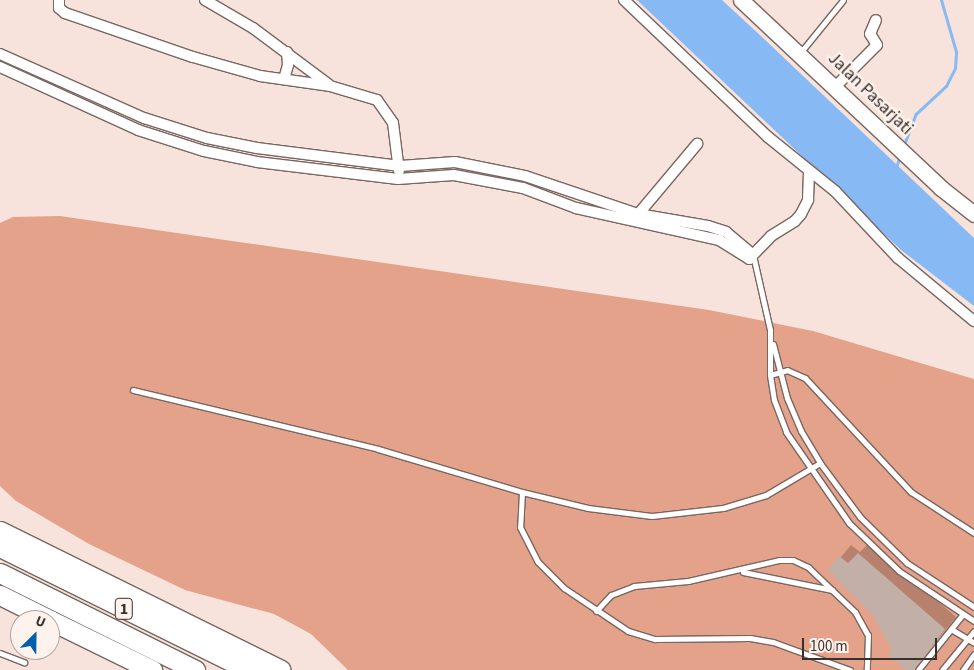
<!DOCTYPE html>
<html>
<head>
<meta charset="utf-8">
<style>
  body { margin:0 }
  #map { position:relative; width:974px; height:670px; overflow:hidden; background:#f7e3db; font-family:"Source Sans 3",sans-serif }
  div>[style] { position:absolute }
  .green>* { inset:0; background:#e5a28a }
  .water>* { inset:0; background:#87baf4 }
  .shadow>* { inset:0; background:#0003 }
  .stream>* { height:2.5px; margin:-1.25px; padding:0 1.25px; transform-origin:1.25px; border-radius:1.25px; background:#87baf4 }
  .building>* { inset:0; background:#c2afa8 }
  .roads { filter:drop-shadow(1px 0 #786660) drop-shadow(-1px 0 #786660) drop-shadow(0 1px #786660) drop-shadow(0 -1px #786660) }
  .service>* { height:5px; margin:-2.5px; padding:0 2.5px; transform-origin:2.5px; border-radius:2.5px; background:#fff }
  .minor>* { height:10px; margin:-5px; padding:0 5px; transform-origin:5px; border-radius:5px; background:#fff }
  .secondary>* { height:15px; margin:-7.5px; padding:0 7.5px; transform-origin:7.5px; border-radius:7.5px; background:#fff }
  .motorway>* { height:19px; margin:-9.5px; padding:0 9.5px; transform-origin:9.5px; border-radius:9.5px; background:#fff }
  span { translate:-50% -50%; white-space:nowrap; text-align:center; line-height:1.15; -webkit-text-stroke:5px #fef2ed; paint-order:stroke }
  .shield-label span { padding:1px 4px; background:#fef2ed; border:1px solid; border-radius:4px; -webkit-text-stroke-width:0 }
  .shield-label { font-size:16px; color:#38302d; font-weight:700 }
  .street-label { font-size:18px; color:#38302d }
  .north { position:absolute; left:10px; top:610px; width:50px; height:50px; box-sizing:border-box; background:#fef2ed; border:1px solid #afa4a0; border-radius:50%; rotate:23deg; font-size:14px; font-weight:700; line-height:20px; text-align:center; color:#38302d }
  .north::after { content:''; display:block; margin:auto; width:18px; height:22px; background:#005eab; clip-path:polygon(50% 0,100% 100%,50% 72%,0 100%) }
  .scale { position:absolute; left:802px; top:638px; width:135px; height:22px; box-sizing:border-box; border:2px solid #38302d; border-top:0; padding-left:6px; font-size:15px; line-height:18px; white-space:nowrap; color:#38302d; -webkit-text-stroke:4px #fef2ed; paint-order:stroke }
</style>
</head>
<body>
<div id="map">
  <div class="green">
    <i style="clip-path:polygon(60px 216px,709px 310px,813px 331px,974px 379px,974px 670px,348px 670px,311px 634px,274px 614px,185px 590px,89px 544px,16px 501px,0 486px,0 223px,13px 217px)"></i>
  </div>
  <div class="water">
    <i style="clip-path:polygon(637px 0,722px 0,762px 37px,974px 238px,974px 306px,901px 250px)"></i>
  </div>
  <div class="shadow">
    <i style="clip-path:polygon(870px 542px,956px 617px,912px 670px,908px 670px,873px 613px,830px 570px,851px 545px,860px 552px)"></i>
  </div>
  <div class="stream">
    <i style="left:905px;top:142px;width:30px;rotate:-69deg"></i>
    <i style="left:916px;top:114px;width:41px;rotate:-43deg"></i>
    <i style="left:946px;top:86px;width:20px;rotate:-63deg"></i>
    <i style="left:955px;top:68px;width:16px;rotate:-86deg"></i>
    <i style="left:956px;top:52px;width:54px;rotate:-106.1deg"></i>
    <i style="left:896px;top:168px;width:10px;rotate:-73deg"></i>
  </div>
  <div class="building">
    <i style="clip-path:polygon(858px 553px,945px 629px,914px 670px,906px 670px,888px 654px,892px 649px,872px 614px,828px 570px,839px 556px,848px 563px)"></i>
  </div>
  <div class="roads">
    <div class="service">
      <i style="left:800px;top:53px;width:68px;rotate:-50.9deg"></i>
      <i style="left:753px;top:255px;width:77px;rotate:77.2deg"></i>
      <i style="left:770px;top:330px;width:45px;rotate:90deg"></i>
      <i style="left:770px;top:375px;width:25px;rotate:81deg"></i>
      <i style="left:774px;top:400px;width:34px;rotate:69deg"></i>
      <i style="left:786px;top:432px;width:111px;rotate:55.3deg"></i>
      <i style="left:849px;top:523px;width:69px;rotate:43.8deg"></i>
      <i style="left:899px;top:571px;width:90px;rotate:33.7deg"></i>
      <i style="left:773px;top:344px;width:56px;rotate:75.5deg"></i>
      <i style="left:787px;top:398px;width:36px;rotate:67deg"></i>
      <i style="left:801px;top:431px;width:37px;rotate:59deg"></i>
      <i style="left:820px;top:463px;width:67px;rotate:53.5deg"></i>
      <i style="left:860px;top:517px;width:66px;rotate:44.4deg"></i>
      <i style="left:907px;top:563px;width:80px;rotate:33.3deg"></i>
      <i style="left:770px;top:375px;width:18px;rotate:-16deg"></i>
      <i style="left:787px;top:370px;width:20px;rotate:24deg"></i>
      <i style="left:805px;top:378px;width:156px;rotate:47.1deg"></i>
      <i style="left:911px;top:492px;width:75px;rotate:33.1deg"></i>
      <i style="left:133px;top:390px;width:252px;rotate:13.5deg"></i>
      <i style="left:378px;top:449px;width:150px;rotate:16.6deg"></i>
      <i style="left:522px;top:492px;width:68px;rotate:13.6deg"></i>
      <i style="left:588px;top:508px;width:64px;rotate:7.1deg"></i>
      <i style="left:652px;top:516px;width:71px;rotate:-6.4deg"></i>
      <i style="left:723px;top:508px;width:45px;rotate:-16.8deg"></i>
      <i style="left:766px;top:495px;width:63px;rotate:-30.7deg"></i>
      <i style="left:522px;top:492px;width:35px;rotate:93deg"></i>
      <i style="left:520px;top:527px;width:39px;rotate:63deg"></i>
      <i style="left:538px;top:562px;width:37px;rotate:45deg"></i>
      <i style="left:564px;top:588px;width:77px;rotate:33.9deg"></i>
      <i style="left:628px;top:631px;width:28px;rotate:17deg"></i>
      <i style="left:655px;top:639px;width:95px;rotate:-0.6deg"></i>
      <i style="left:750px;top:638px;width:23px;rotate:10deg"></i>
      <i style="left:773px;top:642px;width:82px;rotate:20deg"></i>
      <i style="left:743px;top:572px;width:91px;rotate:11.4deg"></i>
      <i style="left:596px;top:611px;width:22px;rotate:-47deg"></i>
      <i style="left:611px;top:595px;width:25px;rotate:-21deg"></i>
      <i style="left:634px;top:586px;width:54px;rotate:-5.3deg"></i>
      <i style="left:688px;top:581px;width:93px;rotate:-13deg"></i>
      <i style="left:779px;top:560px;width:14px"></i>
      <i style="left:793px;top:560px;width:17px;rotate:25deg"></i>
      <i style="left:808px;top:567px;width:65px;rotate:43.8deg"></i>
      <i style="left:855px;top:612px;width:26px;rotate:61deg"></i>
      <i style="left:868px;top:635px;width:35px;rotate:92deg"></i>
      <i style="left:951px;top:629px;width:27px;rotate:31deg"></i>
      <i style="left:0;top:653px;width:26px;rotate:21deg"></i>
      <i style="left:918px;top:670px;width:72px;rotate:-51.2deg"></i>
      <i style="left:942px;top:670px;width:50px;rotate:-50.6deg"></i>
      <i style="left:963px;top:670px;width:19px;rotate:-55deg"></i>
    </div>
    <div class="minor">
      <i style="left:59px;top:0;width:8px;rotate:90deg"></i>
      <i style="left:59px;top:8px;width:8px;rotate:40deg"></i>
      <i style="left:65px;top:13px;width:135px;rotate:19deg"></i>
      <i style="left:193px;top:57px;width:70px;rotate:15.8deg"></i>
      <i style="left:260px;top:76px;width:71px;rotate:8.1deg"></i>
      <i style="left:330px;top:86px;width:49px;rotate:16.6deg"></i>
      <i style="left:377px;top:100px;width:28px;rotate:55deg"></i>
      <i style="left:393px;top:123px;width:48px;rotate:82.9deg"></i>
      <i style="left:205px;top:0;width:56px;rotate:30.3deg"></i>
      <i style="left:253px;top:28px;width:94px;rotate:36.7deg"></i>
      <i style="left:624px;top:0;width:199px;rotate:43.6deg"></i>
      <i style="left:768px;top:137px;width:86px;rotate:38.9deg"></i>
      <i style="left:835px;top:191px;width:92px;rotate:46.8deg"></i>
      <i style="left:898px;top:258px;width:99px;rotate:39.7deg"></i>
      <i style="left:0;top:54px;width:158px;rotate:24deg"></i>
      <i style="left:144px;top:118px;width:66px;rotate:17.6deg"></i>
      <i style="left:207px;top:138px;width:51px;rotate:11.3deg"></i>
      <i style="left:257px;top:148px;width:144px;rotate:7.2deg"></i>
      <i style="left:400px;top:166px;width:55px;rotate:-4.2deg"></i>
      <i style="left:455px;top:162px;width:71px;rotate:11.3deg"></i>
      <i style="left:525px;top:176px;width:119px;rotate:18.6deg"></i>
      <i style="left:638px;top:214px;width:71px;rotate:9.7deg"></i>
      <i style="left:708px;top:226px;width:19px;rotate:18deg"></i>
      <i style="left:726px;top:232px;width:35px;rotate:40deg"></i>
      <i style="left:0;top:67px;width:152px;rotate:24.5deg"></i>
      <i style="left:138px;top:130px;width:69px;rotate:17.7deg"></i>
      <i style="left:204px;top:151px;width:54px;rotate:11.7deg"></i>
      <i style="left:257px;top:162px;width:142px;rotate:6.9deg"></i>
      <i style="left:398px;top:179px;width:56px;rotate:-4.1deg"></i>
      <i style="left:454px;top:175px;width:70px;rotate:10.7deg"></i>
      <i style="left:523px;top:188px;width:57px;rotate:20.7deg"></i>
      <i style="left:576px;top:208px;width:147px;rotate:12.6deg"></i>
      <i style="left:719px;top:240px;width:36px;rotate:32deg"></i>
      <i style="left:749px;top:259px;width:32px;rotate:-46deg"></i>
      <i style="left:771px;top:236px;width:28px;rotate:-32deg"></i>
      <i style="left:795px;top:221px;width:9px;rotate:-49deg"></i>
      <i style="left:801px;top:214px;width:16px;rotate:-63deg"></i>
      <i style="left:808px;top:200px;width:29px;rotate:-88deg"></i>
      <i style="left:284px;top:79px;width:15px;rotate:-74deg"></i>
      <i style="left:288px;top:65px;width:13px;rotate:-94deg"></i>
      <i style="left:835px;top:87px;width:59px;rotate:-45deg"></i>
      <i style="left:877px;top:45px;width:13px;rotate:-122deg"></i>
      <i style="left:870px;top:34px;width:15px;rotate:-67deg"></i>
      <i style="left:635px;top:218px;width:97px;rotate:-50deg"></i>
    </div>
    <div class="secondary">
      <i style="left:741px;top:0;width:274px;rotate:43.2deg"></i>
      <i style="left:941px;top:188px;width:42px;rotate:38.2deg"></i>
    </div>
    <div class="motorway">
      <i style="left:0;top:531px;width:313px;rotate:26.3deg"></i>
      <i style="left:0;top:547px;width:278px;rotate:26.3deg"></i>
      <i style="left:0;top:573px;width:218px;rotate:26.4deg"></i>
      <i style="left:0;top:595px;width:56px;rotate:26.6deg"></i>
      <i style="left:50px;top:620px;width:114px;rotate:26.1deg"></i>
    </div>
  </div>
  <div class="shield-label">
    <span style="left:124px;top:609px">1</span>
  </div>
  <div class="street-label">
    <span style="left:870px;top:94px;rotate:44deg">Jalan Pasarjati</span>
  </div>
  <div class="north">U</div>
  <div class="scale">100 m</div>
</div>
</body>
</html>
